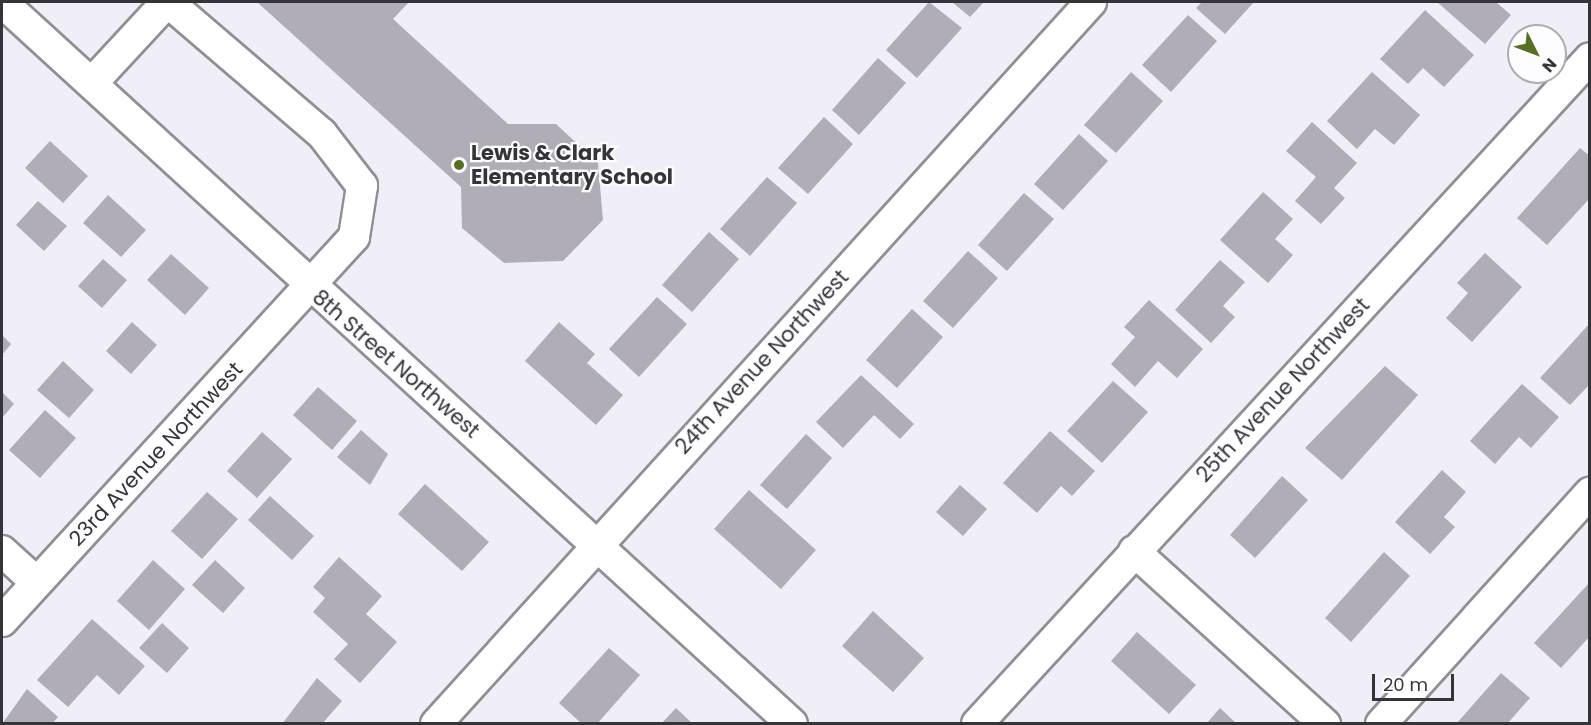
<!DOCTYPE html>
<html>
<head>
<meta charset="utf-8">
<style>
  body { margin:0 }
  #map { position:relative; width:1591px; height:725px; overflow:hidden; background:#f0eef7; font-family:Poppins,sans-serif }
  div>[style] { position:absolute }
  .building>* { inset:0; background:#b0adb6 }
  .roads { filter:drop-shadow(2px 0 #918e97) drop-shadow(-2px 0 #918e97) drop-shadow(0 2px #918e97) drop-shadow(0 -2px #918e97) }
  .minor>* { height:30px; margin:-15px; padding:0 15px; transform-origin:15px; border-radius:15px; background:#fff }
  .dots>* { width:16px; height:16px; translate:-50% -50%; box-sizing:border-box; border:3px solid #fdfcfe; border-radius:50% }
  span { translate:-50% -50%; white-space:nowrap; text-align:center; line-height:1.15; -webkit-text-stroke:4.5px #fdfcfe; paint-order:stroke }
  .poi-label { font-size:21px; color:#353438; font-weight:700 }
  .left { translate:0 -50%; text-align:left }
  .street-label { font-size:21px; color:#353438 }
  .frame { position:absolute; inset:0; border:3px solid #353438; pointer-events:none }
  .north { position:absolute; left:1507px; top:24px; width:60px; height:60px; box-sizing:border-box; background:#fdfcfe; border:2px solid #adacaf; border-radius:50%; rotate:132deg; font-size:16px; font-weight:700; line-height:24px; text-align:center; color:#353438 }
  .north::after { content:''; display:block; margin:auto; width:21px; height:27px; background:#567022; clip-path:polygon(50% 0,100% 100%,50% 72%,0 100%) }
  .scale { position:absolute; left:1372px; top:674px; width:82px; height:27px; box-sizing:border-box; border:3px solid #353438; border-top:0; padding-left:8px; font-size:18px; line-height:21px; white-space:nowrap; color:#353438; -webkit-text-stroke:4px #fdfcfe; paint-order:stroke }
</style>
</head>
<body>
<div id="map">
  <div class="building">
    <i style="clip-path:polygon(257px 2px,409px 2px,393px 19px,508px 124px,556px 124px,598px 163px,603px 220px,563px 261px,504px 263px,462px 228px,461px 187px)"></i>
    <i style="clip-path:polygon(929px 2px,962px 28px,917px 78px,886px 50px)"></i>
    <i style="clip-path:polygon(952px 2px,984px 2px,970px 17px)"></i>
    <i style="clip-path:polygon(1202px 2px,1254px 2px,1225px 34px,1196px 8px)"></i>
    <i style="clip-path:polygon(1437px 2px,1496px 2px,1511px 15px,1485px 44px)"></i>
    <i style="clip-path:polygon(1425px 10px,1474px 55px,1444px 87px,1423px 68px,1408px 84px,1380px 59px)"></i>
    <i style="clip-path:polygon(1188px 15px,1217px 41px,1171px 92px,1142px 65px)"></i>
    <i style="clip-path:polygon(878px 58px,906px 83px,859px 135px,832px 110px)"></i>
    <i style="clip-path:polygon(1131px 72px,1163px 101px,1116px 153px,1084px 125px)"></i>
    <i style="clip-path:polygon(1372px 72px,1420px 115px,1394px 145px,1375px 129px,1357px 149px,1327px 121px)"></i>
    <i style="clip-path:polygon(824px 117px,853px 144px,808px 194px,778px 168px)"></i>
    <i style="clip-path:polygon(1312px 122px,1357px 163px,1334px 188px,1345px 198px,1321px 224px,1295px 201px,1316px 177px,1286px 151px)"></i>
    <i style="clip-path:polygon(1079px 134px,1108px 161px,1063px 210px,1034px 184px)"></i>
    <i style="clip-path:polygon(50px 141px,88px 176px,63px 203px,25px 168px)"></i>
    <i style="clip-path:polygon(1580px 148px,1590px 156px,1590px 198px,1547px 245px,1517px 218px)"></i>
    <i style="clip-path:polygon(767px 177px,797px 203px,750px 256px,720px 229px)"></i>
    <i style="clip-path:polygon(1263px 192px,1293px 219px,1275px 239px,1293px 255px,1268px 283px,1220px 240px)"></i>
    <i style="clip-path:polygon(1024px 193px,1054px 219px,1007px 271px,978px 245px)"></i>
    <i style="clip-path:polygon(108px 195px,146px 230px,121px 257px,83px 223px)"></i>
    <i style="clip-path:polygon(38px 201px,67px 226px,44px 251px,16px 225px)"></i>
    <i style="clip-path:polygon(709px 232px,739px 259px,692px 312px,662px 285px)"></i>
    <i style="clip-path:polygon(968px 251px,998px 278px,953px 328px,923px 301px)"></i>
    <i style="clip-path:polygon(1485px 253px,1522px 287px,1472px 342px,1446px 318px,1468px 293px,1457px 283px)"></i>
    <i style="clip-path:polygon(171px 254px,209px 288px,185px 315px,147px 280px)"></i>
    <i style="clip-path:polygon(103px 259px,127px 280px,102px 308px,78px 286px)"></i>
    <i style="clip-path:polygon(1220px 260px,1245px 282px,1223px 306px,1235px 317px,1211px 343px,1175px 310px)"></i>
    <i style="clip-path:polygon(657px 297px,687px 324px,639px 377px,609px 349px)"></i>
    <i style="clip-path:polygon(1149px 300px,1203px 349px,1177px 378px,1158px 361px,1135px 387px,1111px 364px,1135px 337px,1124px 327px)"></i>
    <i style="clip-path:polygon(912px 309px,943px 337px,897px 388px,866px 360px)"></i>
    <i style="clip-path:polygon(132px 322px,157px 345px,131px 374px,106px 351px)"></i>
    <i style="clip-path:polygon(559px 322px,595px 354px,587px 363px,623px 395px,596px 425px,525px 361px)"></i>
    <i style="clip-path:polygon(1590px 323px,1590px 384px,1570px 405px,1540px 378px)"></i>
    <i style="clip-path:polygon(2px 335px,11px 344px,2px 355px)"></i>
    <i style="clip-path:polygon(63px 361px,94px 390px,69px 418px,37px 390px)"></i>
    <i style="clip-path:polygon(1385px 366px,1418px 395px,1342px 480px,1305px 448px)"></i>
    <i style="clip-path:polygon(861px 375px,914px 424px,900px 439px,874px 415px,843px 448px,816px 422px)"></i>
    <i style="clip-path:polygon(1113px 381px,1148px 412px,1102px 463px,1067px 431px)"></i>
    <i style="clip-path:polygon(1522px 384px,1559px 417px,1531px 448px,1519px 437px,1495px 464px,1470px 441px)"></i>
    <i style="clip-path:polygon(318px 387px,357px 421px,332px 450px,293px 415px)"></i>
    <i style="clip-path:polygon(2px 392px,14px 404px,2px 418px)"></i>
    <i style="clip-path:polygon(45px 410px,76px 438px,40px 478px,9px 450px)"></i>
    <i style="clip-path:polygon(361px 430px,388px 454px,370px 485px,337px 457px)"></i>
    <i style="clip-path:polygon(1050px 431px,1095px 471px,1072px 496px,1061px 486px,1037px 513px,1003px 483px)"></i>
    <i style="clip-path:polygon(262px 432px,292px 459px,257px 498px,227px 471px)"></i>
    <i style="clip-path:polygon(806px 434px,832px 458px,787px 509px,760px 485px)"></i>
    <i style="clip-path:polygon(1442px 470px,1466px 492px,1444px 517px,1455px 527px,1430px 554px,1395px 522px)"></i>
    <i style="clip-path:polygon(1282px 476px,1308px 500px,1255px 558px,1230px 535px)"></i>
    <i style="clip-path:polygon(425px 484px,489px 542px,462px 571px,398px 514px)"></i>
    <i style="clip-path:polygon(960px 485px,987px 509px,963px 536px,936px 512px)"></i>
    <i style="clip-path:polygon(749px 490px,816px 550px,781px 589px,714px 529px)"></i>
    <i style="clip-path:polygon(207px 492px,238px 519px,202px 559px,171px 531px)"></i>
    <i style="clip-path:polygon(270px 496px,314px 536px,292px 560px,248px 520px)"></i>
    <i style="clip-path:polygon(1384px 552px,1410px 576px,1351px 642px,1325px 618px)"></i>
    <i style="clip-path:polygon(339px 557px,382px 596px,366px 614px,397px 642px,360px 683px,334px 659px,348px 644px,313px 612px,325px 598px,313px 587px)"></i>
    <i style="clip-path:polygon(153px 560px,185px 589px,149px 630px,117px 601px)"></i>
    <i style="clip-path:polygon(215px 560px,245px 588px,223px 613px,192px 585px)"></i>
    <i style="clip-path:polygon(1590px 582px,1590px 636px,1561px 668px,1534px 643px)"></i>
    <i style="clip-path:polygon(873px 611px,924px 658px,893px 692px,842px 646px)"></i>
    <i style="clip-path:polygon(92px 619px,145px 666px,119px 695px,97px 675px,68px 707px,37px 680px)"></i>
    <i style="clip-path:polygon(162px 623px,189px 648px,167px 673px,139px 648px)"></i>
    <i style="clip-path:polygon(1137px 632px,1196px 685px,1169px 714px,1111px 661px)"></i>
    <i style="clip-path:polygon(609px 648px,640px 675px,597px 724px,582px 724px,559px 703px)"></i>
    <i style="clip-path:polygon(1501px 673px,1530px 698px,1507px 724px,1456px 724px)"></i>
    <i style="clip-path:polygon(317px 678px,342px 701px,322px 724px,282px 724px)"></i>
    <i style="clip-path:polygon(27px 689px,58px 717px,52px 724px,2px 724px)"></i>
    <i style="clip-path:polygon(676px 708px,693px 724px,661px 724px)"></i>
    <i style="clip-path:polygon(1220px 708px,1237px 724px,1206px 724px)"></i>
  </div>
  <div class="roads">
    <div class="minor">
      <i style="left:2px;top:2px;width:1070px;rotate:42.42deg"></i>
      <i style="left:92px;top:83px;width:110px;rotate:-47.2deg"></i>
      <i style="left:2px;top:551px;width:47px;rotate:42.4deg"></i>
      <i style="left:1134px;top:551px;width:258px;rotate:42.2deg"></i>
      <i style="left:2px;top:621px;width:521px;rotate:-47.49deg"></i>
      <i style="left:354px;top:237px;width:52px;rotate:-81.1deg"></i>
      <i style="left:362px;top:186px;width:66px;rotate:-127.6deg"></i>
      <i style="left:322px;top:134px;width:203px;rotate:-139.4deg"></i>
      <i style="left:436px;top:724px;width:975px;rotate:-47.79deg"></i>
      <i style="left:977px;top:724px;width:905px;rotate:-47.37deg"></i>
      <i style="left:1381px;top:724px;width:312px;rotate:-47.9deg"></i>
    </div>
  </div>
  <div class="dots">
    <i style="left:459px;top:165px;background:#567022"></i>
  </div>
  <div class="poi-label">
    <span class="left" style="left:471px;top:165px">Lewis &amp; Clark<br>Elementary School</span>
  </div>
  <div class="street-label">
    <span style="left:762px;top:362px;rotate:-47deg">24th Avenue Northwest</span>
    <span style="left:396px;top:364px;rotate:41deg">8th Street Northwest</span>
    <span style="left:1283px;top:390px;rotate:-47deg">25th Avenue Northwest</span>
    <span style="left:156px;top:454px;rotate:-47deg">23rd Avenue Northwest</span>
  </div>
  <div class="frame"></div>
  <div class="north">N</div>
  <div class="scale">20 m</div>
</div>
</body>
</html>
